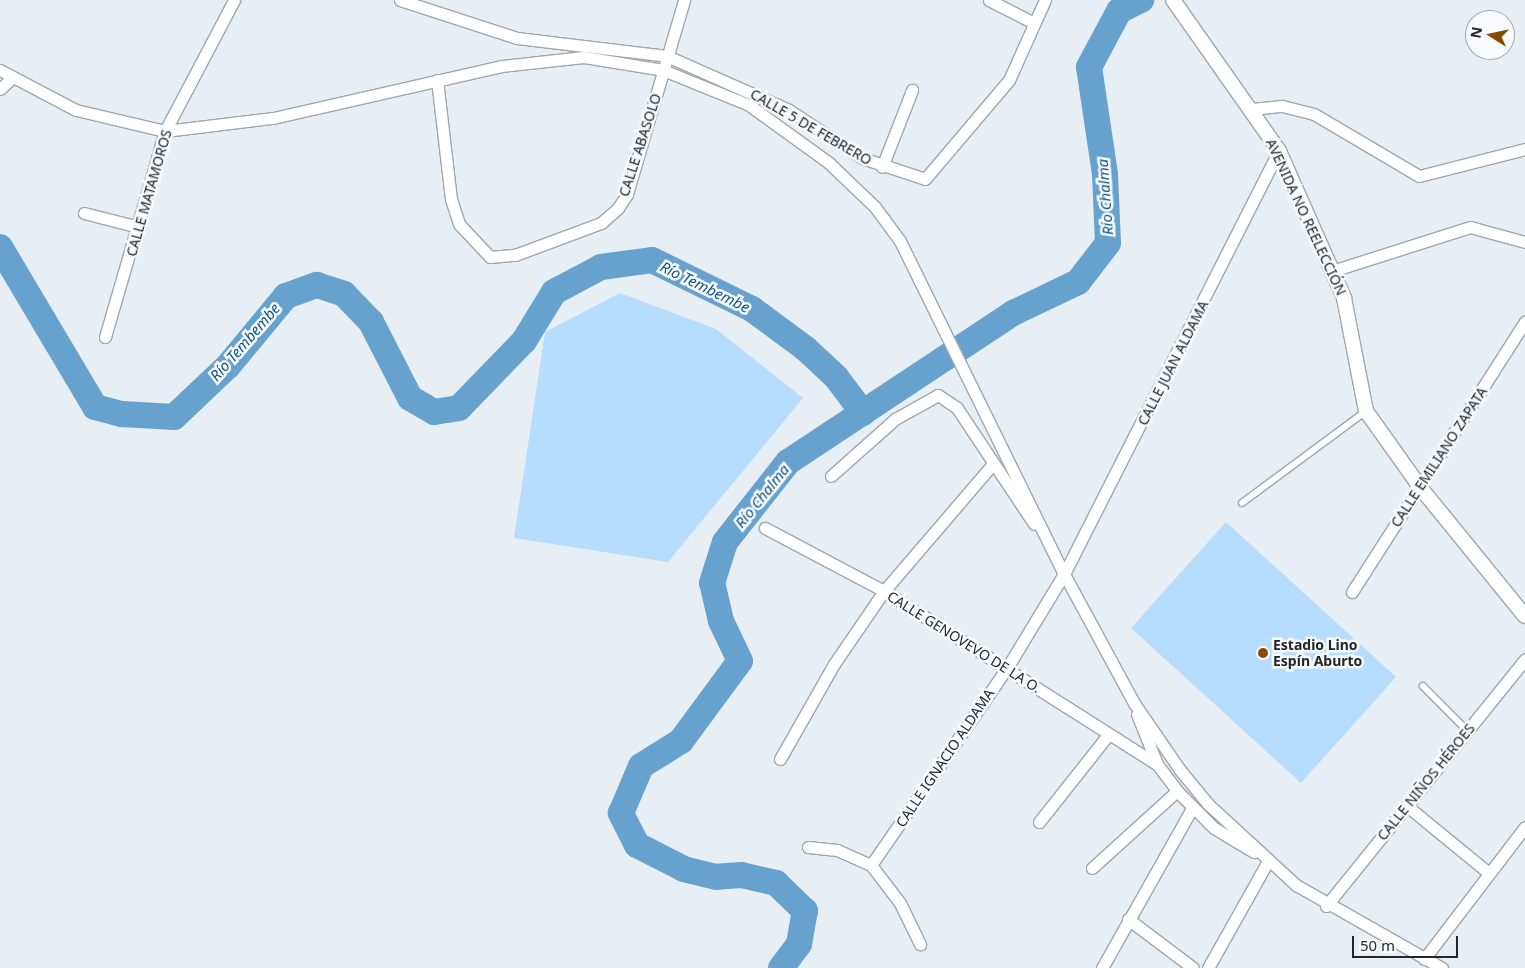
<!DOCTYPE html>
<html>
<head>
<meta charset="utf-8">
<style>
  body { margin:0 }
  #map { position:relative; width:1525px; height:968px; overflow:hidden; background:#e7eff5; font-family:"Noto Sans",sans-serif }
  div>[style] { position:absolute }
  .green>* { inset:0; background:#b6ddfd }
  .river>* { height:26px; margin:-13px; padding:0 13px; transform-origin:13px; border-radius:13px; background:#67a2cf }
  .roads { filter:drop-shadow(1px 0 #9fa7ad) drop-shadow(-1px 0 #9fa7ad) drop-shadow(0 1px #9fa7ad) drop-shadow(0 -1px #9fa7ad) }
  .service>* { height:5.5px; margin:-2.75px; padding:0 2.75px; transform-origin:2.75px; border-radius:2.75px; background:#fff }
  .minor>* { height:11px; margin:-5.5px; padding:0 5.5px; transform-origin:5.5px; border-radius:5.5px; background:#fff }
  .tertiary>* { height:14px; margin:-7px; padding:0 7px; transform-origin:7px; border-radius:7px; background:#fff }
  .dots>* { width:14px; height:14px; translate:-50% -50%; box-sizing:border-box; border:2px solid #f8fbfe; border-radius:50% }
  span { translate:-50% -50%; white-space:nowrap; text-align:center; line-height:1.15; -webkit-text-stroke:5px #f8fbfe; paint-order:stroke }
  .street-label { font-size:14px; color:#242729 }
  .poi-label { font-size:14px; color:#242729; font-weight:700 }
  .left { translate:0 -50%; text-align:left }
  .water-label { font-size:15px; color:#0c537f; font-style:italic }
  .north { position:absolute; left:1465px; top:10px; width:50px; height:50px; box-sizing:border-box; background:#f8fbfe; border:1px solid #a3a6a9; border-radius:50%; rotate:280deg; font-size:14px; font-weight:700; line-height:20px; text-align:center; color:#242729 }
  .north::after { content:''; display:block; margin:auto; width:18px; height:22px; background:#854c00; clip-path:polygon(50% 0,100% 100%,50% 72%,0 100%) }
  .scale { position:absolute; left:1352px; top:936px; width:106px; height:22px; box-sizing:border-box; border:2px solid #242729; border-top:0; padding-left:6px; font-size:15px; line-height:18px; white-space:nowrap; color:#242729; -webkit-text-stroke:4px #f8fbfe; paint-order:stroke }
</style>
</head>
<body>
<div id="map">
  <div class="green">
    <i style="clip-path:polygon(620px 293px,716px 329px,803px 398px,668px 562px,514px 538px,545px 332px)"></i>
    <i style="clip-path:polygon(1226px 522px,1396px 677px,1301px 783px,1131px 628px)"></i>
  </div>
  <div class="river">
    <i style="left:0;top:247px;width:186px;rotate:59.3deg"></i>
    <i style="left:95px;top:407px;width:28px;rotate:15deg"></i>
    <i style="left:122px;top:414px;width:52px;rotate:3.3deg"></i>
    <i style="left:174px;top:417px;width:74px;rotate:-43.4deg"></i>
    <i style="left:228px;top:366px;width:91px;rotate:-50.4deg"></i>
    <i style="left:286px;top:296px;width:33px;rotate:-20deg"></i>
    <i style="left:317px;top:285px;width:28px;rotate:18deg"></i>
    <i style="left:344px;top:294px;width:39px;rotate:46deg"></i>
    <i style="left:371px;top:322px;width:85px;rotate:62.8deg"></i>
    <i style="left:410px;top:398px;width:28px;rotate:30deg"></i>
    <i style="left:434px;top:412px;width:25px;rotate:-9deg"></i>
    <i style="left:459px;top:408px;width:93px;rotate:-45.9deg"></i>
    <i style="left:524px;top:341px;width:57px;rotate:-58.5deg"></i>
    <i style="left:554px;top:292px;width:53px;rotate:-28deg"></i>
    <i style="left:601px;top:267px;width:51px;rotate:-7.8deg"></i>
    <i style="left:652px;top:260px;width:111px;rotate:26.1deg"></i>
    <i style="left:752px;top:309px;width:67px;rotate:36.5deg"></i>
    <i style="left:806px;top:349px;width:41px;rotate:43deg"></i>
    <i style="left:836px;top:377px;width:45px;rotate:53.1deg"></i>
    <i style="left:781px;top:968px;width:30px;rotate:-53deg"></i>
    <i style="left:799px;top:944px;width:34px;rotate:-80deg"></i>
    <i style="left:805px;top:911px;width:40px;rotate:-136deg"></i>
    <i style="left:776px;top:883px;width:35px;rotate:-167deg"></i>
    <i style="left:742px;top:875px;width:26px;rotate:176deg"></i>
    <i style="left:716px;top:877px;width:33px;rotate:-166deg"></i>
    <i style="left:684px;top:869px;width:53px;rotate:-152.9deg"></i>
    <i style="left:637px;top:845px;width:36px;rotate:-117deg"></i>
    <i style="left:621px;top:813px;width:51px;rotate:-66.9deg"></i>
    <i style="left:641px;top:766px;width:47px;rotate:-32deg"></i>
    <i style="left:681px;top:741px;width:99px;rotate:-53.6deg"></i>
    <i style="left:740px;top:661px;width:44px;rotate:-115.4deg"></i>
    <i style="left:721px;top:621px;width:39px;rotate:-103deg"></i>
    <i style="left:712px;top:583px;width:43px;rotate:-72.4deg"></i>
    <i style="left:725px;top:542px;width:102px;rotate:-51.8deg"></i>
    <i style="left:788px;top:462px;width:270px;rotate:-33.5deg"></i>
    <i style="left:1013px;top:313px;width:72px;rotate:-25.5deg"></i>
    <i style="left:1078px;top:282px;width:49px;rotate:-52.4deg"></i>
    <i style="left:1108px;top:243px;width:69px;rotate:-92.5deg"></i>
    <i style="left:1105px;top:174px;width:108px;rotate:-98.5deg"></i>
    <i style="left:1089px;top:67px;width:64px;rotate:-61.8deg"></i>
    <i style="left:1119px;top:11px;width:25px;rotate:-27deg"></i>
  </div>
  <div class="roads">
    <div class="service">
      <i style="left:1242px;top:503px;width:153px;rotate:-36.5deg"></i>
      <i style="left:1423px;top:686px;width:62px;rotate:45deg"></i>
    </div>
    <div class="minor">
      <i style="left:400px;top:0;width:123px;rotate:18deg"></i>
      <i style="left:517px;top:38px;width:151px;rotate:6.8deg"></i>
      <i style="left:667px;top:56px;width:133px;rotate:23.9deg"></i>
      <i style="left:789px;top:110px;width:87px;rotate:33.3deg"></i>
      <i style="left:862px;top:158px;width:66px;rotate:18.4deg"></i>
      <i style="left:925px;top:179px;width:130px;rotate:-49.7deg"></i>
      <i style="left:1009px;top:80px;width:88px;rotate:-65.8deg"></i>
      <i style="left:989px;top:0;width:48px;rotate:27.1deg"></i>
      <i style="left:0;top:70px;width:86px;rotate:27.8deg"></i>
      <i style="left:76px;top:110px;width:91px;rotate:13.3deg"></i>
      <i style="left:165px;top:131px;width:109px;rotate:-6.9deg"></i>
      <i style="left:273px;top:118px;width:234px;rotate:-12.8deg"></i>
      <i style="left:501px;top:66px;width:83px;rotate:-6.2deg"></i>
      <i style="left:584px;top:57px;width:80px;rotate:9.3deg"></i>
      <i style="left:663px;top:70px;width:93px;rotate:22.1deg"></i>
      <i style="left:749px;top:105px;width:99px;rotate:35.9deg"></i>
      <i style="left:829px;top:163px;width:64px;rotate:43.7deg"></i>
      <i style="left:875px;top:207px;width:42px;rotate:53.7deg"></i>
      <i style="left:900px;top:241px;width:371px;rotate:63.8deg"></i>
      <i style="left:1064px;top:574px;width:147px;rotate:61.5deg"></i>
      <i style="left:1134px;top:703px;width:81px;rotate:55.5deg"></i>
      <i style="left:1180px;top:770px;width:44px;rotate:50.5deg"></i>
      <i style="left:1208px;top:804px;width:120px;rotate:42.6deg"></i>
      <i style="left:1296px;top:885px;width:168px;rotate:29.6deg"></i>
      <i style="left:437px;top:80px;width:120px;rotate:83.3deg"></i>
      <i style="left:451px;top:199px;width:26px;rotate:72deg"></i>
      <i style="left:459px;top:224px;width:45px;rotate:46.8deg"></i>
      <i style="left:490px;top:257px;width:25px;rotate:-5deg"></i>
      <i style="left:515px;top:255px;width:92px;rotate:-20.4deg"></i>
      <i style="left:601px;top:223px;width:23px;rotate:-41deg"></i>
      <i style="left:618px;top:208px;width:17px;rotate:-57deg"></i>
      <i style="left:627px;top:194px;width:202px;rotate:-73.6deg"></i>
      <i style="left:0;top:89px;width:16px;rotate:-43deg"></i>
      <i style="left:1252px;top:109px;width:30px;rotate:-6deg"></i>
      <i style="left:1282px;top:106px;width:33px;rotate:14deg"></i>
      <i style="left:1314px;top:114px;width:122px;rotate:30.6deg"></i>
      <i style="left:1419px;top:176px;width:109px;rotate:-14.3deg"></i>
      <i style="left:882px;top:167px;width:83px;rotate:-68.7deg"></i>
      <i style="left:84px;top:213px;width:57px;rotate:14.3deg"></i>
      <i style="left:1332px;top:271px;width:145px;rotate:-17.7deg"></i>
      <i style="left:1470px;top:227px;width:57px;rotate:15.3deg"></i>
      <i style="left:105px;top:337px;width:215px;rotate:-73.8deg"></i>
      <i style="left:165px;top:131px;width:148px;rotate:-62.2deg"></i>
      <i style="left:831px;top:476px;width:86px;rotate:-41.7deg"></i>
      <i style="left:895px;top:419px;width:49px;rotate:-29.2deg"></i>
      <i style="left:938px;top:395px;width:23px;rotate:34deg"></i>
      <i style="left:957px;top:408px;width:139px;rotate:56.4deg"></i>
      <i style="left:765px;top:528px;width:135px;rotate:27.9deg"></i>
      <i style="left:884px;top:591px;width:323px;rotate:32.4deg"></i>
      <i style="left:1352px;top:592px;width:321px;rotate:-57.4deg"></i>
      <i style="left:1137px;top:714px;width:54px;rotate:68.2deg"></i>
      <i style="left:1157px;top:764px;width:34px;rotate:53deg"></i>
      <i style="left:1177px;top:791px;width:52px;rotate:45deg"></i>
      <i style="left:1214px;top:828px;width:47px;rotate:31deg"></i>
      <i style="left:780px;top:759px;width:109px;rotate:-60.4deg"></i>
      <i style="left:834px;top:664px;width:88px;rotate:-55.6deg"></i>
      <i style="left:884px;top:591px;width:166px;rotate:-49.4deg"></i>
      <i style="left:1407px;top:806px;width:106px;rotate:39.3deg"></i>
      <i style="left:1039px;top:822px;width:111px;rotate:-51.6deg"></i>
      <i style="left:808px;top:847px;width:29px;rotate:6deg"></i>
      <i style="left:837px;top:850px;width:37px;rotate:24deg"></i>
      <i style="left:871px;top:865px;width:48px;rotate:52.7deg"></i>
      <i style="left:900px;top:903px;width:46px;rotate:64deg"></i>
      <i style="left:871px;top:865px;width:239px;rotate:-55.4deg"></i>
      <i style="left:1007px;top:668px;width:110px;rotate:-58.8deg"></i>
      <i style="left:1064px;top:574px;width:475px;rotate:-63.1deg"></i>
      <i style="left:1092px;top:868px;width:115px;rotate:-42.2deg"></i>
      <i style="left:1326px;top:906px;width:317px;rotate:-51.1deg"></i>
      <i style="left:1128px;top:919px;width:81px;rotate:37deg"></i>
      <i style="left:1424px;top:959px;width:166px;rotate:-52.6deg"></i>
      <i style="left:1102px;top:968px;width:184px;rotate:-60.6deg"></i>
      <i style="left:1208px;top:968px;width:123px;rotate:-60.7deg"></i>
    </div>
    <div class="tertiary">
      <i style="left:1173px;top:0;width:184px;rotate:54.9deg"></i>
      <i style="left:1279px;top:151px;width:161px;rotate:66.1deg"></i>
      <i style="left:1344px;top:298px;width:115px;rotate:79deg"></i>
      <i style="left:1366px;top:411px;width:93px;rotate:54.6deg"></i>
      <i style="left:1420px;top:487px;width:166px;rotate:50.9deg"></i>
    </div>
  </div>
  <div class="dots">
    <i style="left:1263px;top:653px;background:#854c00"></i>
  </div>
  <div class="street-label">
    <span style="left:811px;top:127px;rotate:30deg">CALLE 5 DE FEBRERO</span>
    <span style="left:640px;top:145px;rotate:-72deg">CALLE ABASOLO</span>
    <span style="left:149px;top:193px;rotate:-74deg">CALLE MATAMOROS</span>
    <span style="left:1306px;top:217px;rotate:65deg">AVENIDA NO REELECCIÓN</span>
    <span style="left:1173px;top:363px;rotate:-63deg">CALLE JUAN ALDAMA</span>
    <span style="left:1439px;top:457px;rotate:-57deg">CALLE EMILIANO ZAPATA</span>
    <span style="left:964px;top:642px;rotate:32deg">CALLE GENOVEVO DE LA O.</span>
    <span style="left:945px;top:758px;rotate:-56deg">CALLE IGNACIO ALDAMA</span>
    <span style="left:1426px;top:782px;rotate:-51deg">CALLE NIÑOS HÉROES</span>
  </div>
  <div class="poi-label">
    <span class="left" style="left:1273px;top:653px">Estadio Lino<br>Espín Aburto</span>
  </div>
  <div class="water-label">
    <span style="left:1105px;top:197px;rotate:-94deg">Río Chalma</span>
    <span style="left:705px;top:287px;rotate:26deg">Río Tembembe</span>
    <span style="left:245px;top:342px;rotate:-49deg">Río Tembembe</span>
    <span style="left:762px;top:496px;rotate:-51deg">Río Chalma</span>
  </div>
  <div class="north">N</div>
  <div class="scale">50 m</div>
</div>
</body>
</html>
